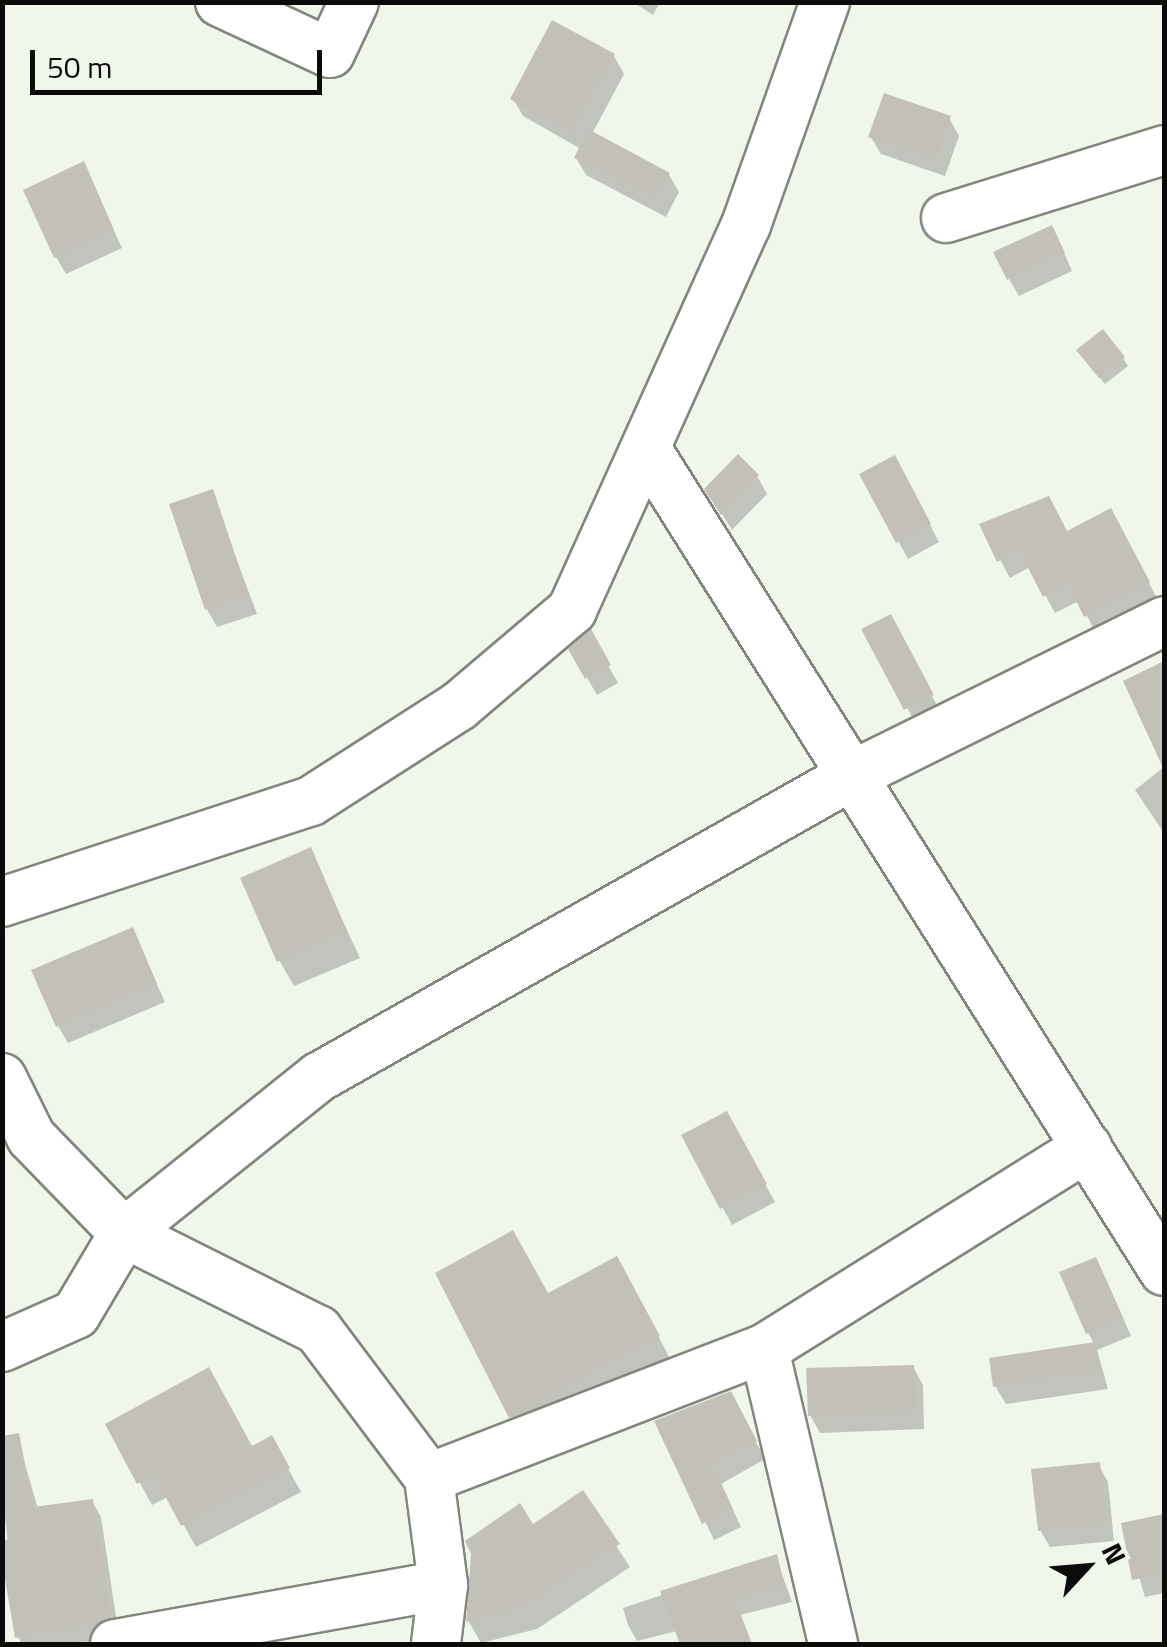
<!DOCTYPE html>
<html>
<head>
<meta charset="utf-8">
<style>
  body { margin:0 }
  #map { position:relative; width:1167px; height:1647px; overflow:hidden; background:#f1f6eb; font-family:"Titillium Web",sans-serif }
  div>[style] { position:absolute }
  .shadow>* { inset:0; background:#0003 }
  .building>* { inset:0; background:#c3c1b7 }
  .roads { filter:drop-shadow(2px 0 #82867d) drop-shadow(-2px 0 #82867d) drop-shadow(0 2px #82867d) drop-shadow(0 -2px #82867d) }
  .minor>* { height:48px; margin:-24px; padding:0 24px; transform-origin:24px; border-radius:24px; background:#fff }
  span { translate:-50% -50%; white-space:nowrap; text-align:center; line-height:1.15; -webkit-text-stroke:8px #f1f6eb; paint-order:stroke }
  .frame { position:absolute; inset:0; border:5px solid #0b0c09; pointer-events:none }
  .north { position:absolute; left:1037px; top:1517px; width:100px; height:100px; -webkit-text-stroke:8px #f1f6eb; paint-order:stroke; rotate:64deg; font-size:28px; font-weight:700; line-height:40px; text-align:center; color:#0b0c09 }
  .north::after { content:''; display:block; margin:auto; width:35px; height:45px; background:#0b0c09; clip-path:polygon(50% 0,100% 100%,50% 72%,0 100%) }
  .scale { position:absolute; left:30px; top:50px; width:292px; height:45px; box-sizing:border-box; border:5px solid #0b0c09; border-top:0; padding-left:12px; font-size:30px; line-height:35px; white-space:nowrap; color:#0b0c09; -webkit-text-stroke:8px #f1f6eb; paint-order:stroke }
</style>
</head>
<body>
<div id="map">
  <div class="shadow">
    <i style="clip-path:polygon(633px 2px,660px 2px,653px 15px)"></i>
    <i style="clip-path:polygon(614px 56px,624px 74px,592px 134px,669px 175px,679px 192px,666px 217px,586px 175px,576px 158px,581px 149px,523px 116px,513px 99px)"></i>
    <i style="clip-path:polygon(949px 118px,959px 136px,945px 176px,881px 154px,871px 137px)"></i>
    <i style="clip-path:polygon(83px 164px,122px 248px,66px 274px,56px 257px)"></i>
    <i style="clip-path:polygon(1061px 246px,1072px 271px,1019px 296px,1009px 279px)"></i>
    <i style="clip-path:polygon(1123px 358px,1128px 366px,1105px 384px,1084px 359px)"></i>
    <i style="clip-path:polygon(862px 475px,904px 475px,939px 542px,908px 559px)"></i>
    <i style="clip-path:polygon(757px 476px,767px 494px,732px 530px,707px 490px)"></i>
    <i style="clip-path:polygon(211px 492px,257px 614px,217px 627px,207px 609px)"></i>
    <i style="clip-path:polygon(982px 526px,1067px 534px,1120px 529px,1158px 600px,1096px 633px,1079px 601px,1055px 613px,1030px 567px,1010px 578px)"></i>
    <i style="clip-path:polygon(865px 630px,900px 635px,941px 713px,917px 726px)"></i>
    <i style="clip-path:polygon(590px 633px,618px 683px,597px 695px,571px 650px)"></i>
    <i style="clip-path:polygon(1164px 767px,1164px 833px,1135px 790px)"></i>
    <i style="clip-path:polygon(310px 851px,360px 958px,294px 986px,279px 960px)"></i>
    <i style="clip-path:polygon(132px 930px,165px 1002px,68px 1043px,58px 1026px)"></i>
    <i style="clip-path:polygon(726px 1114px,775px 1202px,732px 1225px,684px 1136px)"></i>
    <i style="clip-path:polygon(1105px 1277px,1131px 1336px,1097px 1350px,1108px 1389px,1006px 1404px,995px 1386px,1095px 1345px,1088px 1333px)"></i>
    <i style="clip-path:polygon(630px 1283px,672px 1362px,525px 1441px,511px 1417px,548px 1296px)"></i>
    <i style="clip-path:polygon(913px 1367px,923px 1385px,924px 1429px,820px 1433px,810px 1415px)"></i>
    <i style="clip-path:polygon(740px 1412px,765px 1459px,721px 1484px,741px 1527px,714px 1540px,658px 1423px)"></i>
    <i style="clip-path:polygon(108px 1425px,252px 1449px,284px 1461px,301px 1492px,196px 1547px,168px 1497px,152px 1505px)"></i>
    <i style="clip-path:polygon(17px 1436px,38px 1509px,92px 1501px,101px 1517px,118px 1630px,104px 1641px,22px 1644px,18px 1637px,2px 1489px,2px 1439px)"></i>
    <i style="clip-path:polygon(1098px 1464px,1108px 1482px,1114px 1541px,1050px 1547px,1040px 1530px)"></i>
    <i style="clip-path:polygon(582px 1494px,630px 1567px,537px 1629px,481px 1643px,469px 1622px,473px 1553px,533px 1527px)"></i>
    <i style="clip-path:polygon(1164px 1517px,1164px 1593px,1145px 1597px,1124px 1525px)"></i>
    <i style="clip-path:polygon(776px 1557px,792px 1602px,637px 1641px,628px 1625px,623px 1608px)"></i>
  </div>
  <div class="building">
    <i style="clip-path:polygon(552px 20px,615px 54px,573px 134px,510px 99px)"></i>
    <i style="clip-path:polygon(884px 93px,951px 116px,936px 160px,868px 137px)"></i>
    <i style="clip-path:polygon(588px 129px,670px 173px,656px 201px,574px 158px)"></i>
    <i style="clip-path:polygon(84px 161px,114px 230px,54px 258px,23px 190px)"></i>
    <i style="clip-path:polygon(1052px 225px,1065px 253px,1007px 280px,993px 252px)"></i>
    <i style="clip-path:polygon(1103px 329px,1125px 357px,1099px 378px,1076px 350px)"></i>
    <i style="clip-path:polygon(738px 454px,759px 475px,721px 515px,704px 489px)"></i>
    <i style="clip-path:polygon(895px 455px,931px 524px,896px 543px,859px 474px)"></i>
    <i style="clip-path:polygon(213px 489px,249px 596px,205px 610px,169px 504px)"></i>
    <i style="clip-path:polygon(1049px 496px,1067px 531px,1111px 508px,1150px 582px,1084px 617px,1068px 584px,1043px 597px,1019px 550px,997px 562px,979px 524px)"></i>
    <i style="clip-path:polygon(891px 614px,934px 695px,904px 710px,861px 629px)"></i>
    <i style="clip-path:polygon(591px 629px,611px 665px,585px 679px,568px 649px)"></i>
    <i style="clip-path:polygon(1164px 661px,1164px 770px,1123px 681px)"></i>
    <i style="clip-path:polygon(311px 847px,347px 931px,277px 962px,240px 878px)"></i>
    <i style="clip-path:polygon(133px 927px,157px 984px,56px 1027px,31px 970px)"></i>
    <i style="clip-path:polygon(727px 1111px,767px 1184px,720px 1209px,681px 1135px)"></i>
    <i style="clip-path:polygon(513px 1230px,548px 1293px,617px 1256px,660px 1336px,509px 1418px,435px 1273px)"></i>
    <i style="clip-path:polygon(1096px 1257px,1123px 1318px,1086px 1334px,1059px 1272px)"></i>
    <i style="clip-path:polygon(1095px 1342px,1100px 1372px,993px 1387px,989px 1358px)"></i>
    <i style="clip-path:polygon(914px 1365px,916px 1412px,808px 1416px,806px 1368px)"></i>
    <i style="clip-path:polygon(209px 1367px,252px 1446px,272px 1435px,290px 1468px,181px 1526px,154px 1475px,137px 1484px,105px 1424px)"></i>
    <i style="clip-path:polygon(731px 1391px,757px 1441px,713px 1465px,733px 1509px,702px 1524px,654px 1421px)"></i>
    <i style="clip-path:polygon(19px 1433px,33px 1507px,93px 1499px,110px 1614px,97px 1616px,96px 1625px,15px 1638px,2px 1561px,2px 1541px,9px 1539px,2px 1436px)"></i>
    <i style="clip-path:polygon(1100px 1462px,1106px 1524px,1038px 1531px,1031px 1469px)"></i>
    <i style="clip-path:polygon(583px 1490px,620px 1544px,524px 1608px,466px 1622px,471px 1554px,465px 1541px,520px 1503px,533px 1524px)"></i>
    <i style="clip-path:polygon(1164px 1514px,1164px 1574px,1132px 1580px,1121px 1523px)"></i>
    <i style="clip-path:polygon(777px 1554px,785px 1587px,735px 1599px,752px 1644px,680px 1644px,660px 1591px)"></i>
  </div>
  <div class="roads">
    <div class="minor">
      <i style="left:220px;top:2px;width:121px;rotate:24.9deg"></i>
      <i style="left:330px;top:53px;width:56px;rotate:-64.8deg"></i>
      <i style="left:946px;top:218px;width:228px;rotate:-17.3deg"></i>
      <i style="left:647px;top:450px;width:970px;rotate:57.8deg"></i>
      <i style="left:2px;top:902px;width:325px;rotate:-18.1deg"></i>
      <i style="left:311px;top:801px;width:176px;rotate:-32.7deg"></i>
      <i style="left:459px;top:706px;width:148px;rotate:-40.3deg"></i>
      <i style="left:572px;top:610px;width:422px;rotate:-65.7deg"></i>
      <i style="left:746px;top:225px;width:237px;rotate:-70.5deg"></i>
      <i style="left:2px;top:1078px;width:66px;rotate:63.8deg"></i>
      <i style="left:31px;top:1137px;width:134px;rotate:45.9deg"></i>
      <i style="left:124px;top:1233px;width:217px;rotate:26.6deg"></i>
      <i style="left:318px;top:1330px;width:185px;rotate:53.1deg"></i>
      <i style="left:429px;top:1478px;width:108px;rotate:82.5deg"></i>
      <i style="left:443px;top:1585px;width:59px;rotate:96.8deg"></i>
      <i style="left:2px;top:1347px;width:81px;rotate:-24deg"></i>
      <i style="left:76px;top:1314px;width:94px;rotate:-59.3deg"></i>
      <i style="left:124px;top:1233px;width:250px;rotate:-38.7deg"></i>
      <i style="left:319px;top:1077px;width:611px;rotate:-29.5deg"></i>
      <i style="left:851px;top:776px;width:349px;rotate:-26.3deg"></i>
      <i style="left:764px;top:1349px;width:303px;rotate:76.8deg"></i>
      <i style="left:429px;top:1478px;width:359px;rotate:-21.1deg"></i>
      <i style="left:764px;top:1349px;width:381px;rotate:-32deg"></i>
      <i style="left:115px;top:1644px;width:333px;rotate:-10.2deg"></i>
    </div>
  </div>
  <div class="frame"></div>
  <div class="north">N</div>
  <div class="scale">50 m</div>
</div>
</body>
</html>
